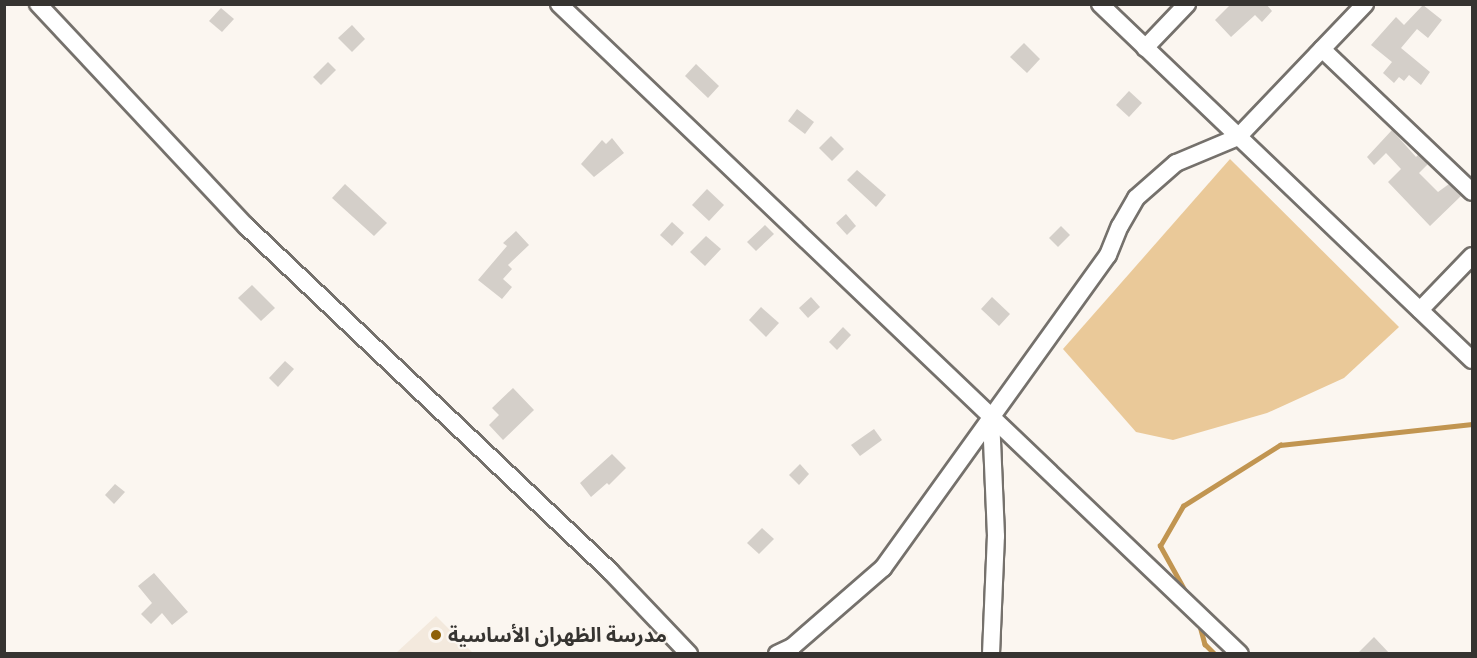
<!DOCTYPE html>
<html>
<head>
<meta charset="utf-8">
<style>
  body { margin:0 }
  #map { position:relative; width:1477px; height:658px; overflow:hidden; background:#fbf6f0; font-family:Inter,"Noto Sans Arabic",sans-serif }
  div>[style] { position:absolute }
  .built>* { inset:0; background:#f3e9dd }
  .green>* { inset:0; background:#eac999 }
  .stream>* { height:4.5px; margin:-2.25px; padding:0 2.25px; transform-origin:2.25px; border-radius:2.25px; background:#c19551 }
  .building>* { inset:0; background:#d4cfc9 }
  .roads { filter:drop-shadow(2px 0 #75716c) drop-shadow(-2px 0 #75716c) drop-shadow(0 2px #75716c) drop-shadow(0 -2px #75716c) }
  .minor>* { height:16px; margin:-8px; padding:0 8px; transform-origin:8px; border-radius:8px; background:#fff }
  .dots>* { width:16px; height:16px; translate:-50% -50%; box-sizing:border-box; border:3px solid #fbf6f0; border-radius:50% }
  span { translate:-50% -50%; white-space:nowrap; text-align:center; line-height:1.15; -webkit-text-stroke:4.5px #fbf6f0; paint-order:stroke }
  .poi-label { font-size:20px; color:#363431; font-weight:700 }
  .left { translate:0 -50%; text-align:left }
  .frame { position:absolute; inset:0; border:6px solid #363431; pointer-events:none }
</style>
</head>
<body>
<div id="map">
  <div class="built">
    <i style="clip-path:polygon(436px 616px,473px 653px,396px 653px)"></i>
  </div>
  <div class="green">
    <i style="clip-path:polygon(1230px 159px,1399px 327px,1344px 378px,1267px 413px,1173px 440px,1136px 432px,1063px 349px)"></i>
  </div>
  <div class="stream">
    <i style="left:1186px;top:593px;width:54px;rotate:-119deg"></i>
    <i style="left:1160px;top:546px;width:46px;rotate:-60.1deg"></i>
    <i style="left:1183px;top:506px;width:115px;rotate:-32.2deg"></i>
    <i style="left:1280px;top:445px;width:193px;rotate:-6.2deg"></i>
    <i style="left:1199px;top:622px;width:23px;rotate:75deg"></i>
    <i style="left:1205px;top:644px;width:14px;rotate:45deg"></i>
  </div>
  <div class="building">
    <i style="clip-path:polygon(1231px 4px,1266px 4px,1272px 11px,1262px 22px,1255px 15px,1231px 37px,1215px 20px)"></i>
    <i style="clip-path:polygon(1423px 5px,1442px 20px,1428px 38px,1417px 29px,1401px 48px,1430px 72px,1421px 85px,1409px 75px,1404px 81px,1399px 77px,1394px 83px,1383px 73px,1392px 62px,1371px 45px,1396px 17px,1404px 25px)"></i>
    <i style="clip-path:polygon(221px 8px,234px 19px,222px 32px,209px 21px)"></i>
    <i style="clip-path:polygon(352px 25px,365px 39px,352px 52px,338px 38px)"></i>
    <i style="clip-path:polygon(1024px 43px,1040px 59px,1027px 73px,1010px 57px)"></i>
    <i style="clip-path:polygon(328px 62px,336px 70px,321px 85px,313px 77px)"></i>
    <i style="clip-path:polygon(696px 64px,719px 86px,708px 98px,685px 76px)"></i>
    <i style="clip-path:polygon(1129px 91px,1142px 103px,1129px 117px,1116px 105px)"></i>
    <i style="clip-path:polygon(797px 109px,814px 122px,805px 134px,788px 121px)"></i>
    <i style="clip-path:polygon(1392px 130px,1416px 157px,1418px 155px,1428px 164px,1419px 173px,1438px 192px,1449px 184px,1461px 196px,1430px 226px,1388px 182px,1401px 169px,1386px 153px,1374px 165px,1367px 157px)"></i>
    <i style="clip-path:polygon(831px 136px,844px 149px,832px 161px,819px 148px)"></i>
    <i style="clip-path:polygon(612px 138px,624px 153px,594px 177px,581px 164px,602px 140px,606px 144px)"></i>
    <i style="clip-path:polygon(857px 170px,886px 195px,876px 207px,847px 180px)"></i>
    <i style="clip-path:polygon(345px 184px,387px 223px,374px 236px,332px 198px)"></i>
    <i style="clip-path:polygon(707px 189px,724px 205px,709px 221px,692px 205px)"></i>
    <i style="clip-path:polygon(846px 214px,856px 226px,847px 235px,836px 223px)"></i>
    <i style="clip-path:polygon(672px 222px,684px 233px,672px 246px,660px 235px)"></i>
    <i style="clip-path:polygon(765px 225px,774px 234px,756px 251px,747px 242px)"></i>
    <i style="clip-path:polygon(1061px 226px,1070px 235px,1058px 247px,1049px 238px)"></i>
    <i style="clip-path:polygon(516px 231px,529px 245px,508px 265px,512px 269px,503px 279px,512px 287px,502px 299px,478px 280px,507px 246px,503px 243px)"></i>
    <i style="clip-path:polygon(706px 236px,721px 249px,705px 266px,690px 252px)"></i>
    <i style="clip-path:polygon(252px 285px,275px 308px,261px 321px,238px 298px)"></i>
    <i style="clip-path:polygon(811px 297px,820px 307px,808px 318px,799px 308px)"></i>
    <i style="clip-path:polygon(992px 297px,1010px 314px,999px 326px,981px 309px)"></i>
    <i style="clip-path:polygon(761px 307px,779px 323px,766px 337px,749px 320px)"></i>
    <i style="clip-path:polygon(843px 327px,851px 335px,837px 350px,829px 342px)"></i>
    <i style="clip-path:polygon(285px 361px,294px 369px,278px 387px,269px 378px)"></i>
    <i style="clip-path:polygon(513px 388px,534px 410px,503px 440px,489px 425px,499px 415px,492px 408px)"></i>
    <i style="clip-path:polygon(874px 429px,882px 440px,860px 456px,851px 445px)"></i>
    <i style="clip-path:polygon(612px 454px,626px 468px,609px 485px,607px 483px,591px 497px,580px 483px)"></i>
    <i style="clip-path:polygon(800px 464px,809px 474px,799px 485px,789px 475px)"></i>
    <i style="clip-path:polygon(115px 484px,125px 492px,114px 504px,105px 495px)"></i>
    <i style="clip-path:polygon(762px 528px,774px 539px,759px 554px,747px 543px)"></i>
    <i style="clip-path:polygon(154px 573px,188px 612px,172px 625px,162px 613px,151px 624px,141px 614px,152px 603px,138px 586px)"></i>
    <i style="clip-path:polygon(1374px 637px,1390px 654px,1357px 654px)"></i>
  </div>
  <div class="roads">
    <div class="minor">
      <i style="left:38px;top:4px;width:304px;rotate:46.9deg"></i>
      <i style="left:246px;top:226px;width:502px;rotate:43.46deg"></i>
      <i style="left:610px;top:571px;width:115px;rotate:46.4deg"></i>
      <i style="left:559px;top:4px;width:941px;rotate:43.67deg"></i>
      <i style="left:1100px;top:4px;width:515px;rotate:43.74deg"></i>
      <i style="left:1145px;top:48px;width:61px;rotate:-46.3deg"></i>
      <i style="left:1322px;top:49px;width:207px;rotate:43.6deg"></i>
      <i style="left:1420px;top:310px;width:75px;rotate:-46.1deg"></i>
      <i style="left:777px;top:654px;width:17px;rotate:-25deg"></i>
      <i style="left:792px;top:647px;width:121px;rotate:-41deg"></i>
      <i style="left:883px;top:568px;width:385px;rotate:-54.3deg"></i>
      <i style="left:1108px;top:255px;width:31px;rotate:-68deg"></i>
      <i style="left:1120px;top:226px;width:32px;rotate:-60deg"></i>
      <i style="left:1136px;top:198px;width:53px;rotate:-41.2deg"></i>
      <i style="left:1176px;top:163px;width:67px;rotate:-22.8deg"></i>
      <i style="left:1238px;top:137px;width:184px;rotate:-46.3deg"></i>
      <i style="left:991px;top:654px;width:118px;rotate:-87.6deg"></i>
      <i style="left:996px;top:536px;width:120px;rotate:-92.4deg"></i>
    </div>
  </div>
  <div class="dots">
    <i style="left:436px;top:635px;background:#8e6108"></i>
  </div>
  <div class="poi-label">
    <span class="left" style="left:448px;top:635px">مدرسة الظهران الأساسية</span>
  </div>
  <div class="frame"></div>
</div>
</body>
</html>
